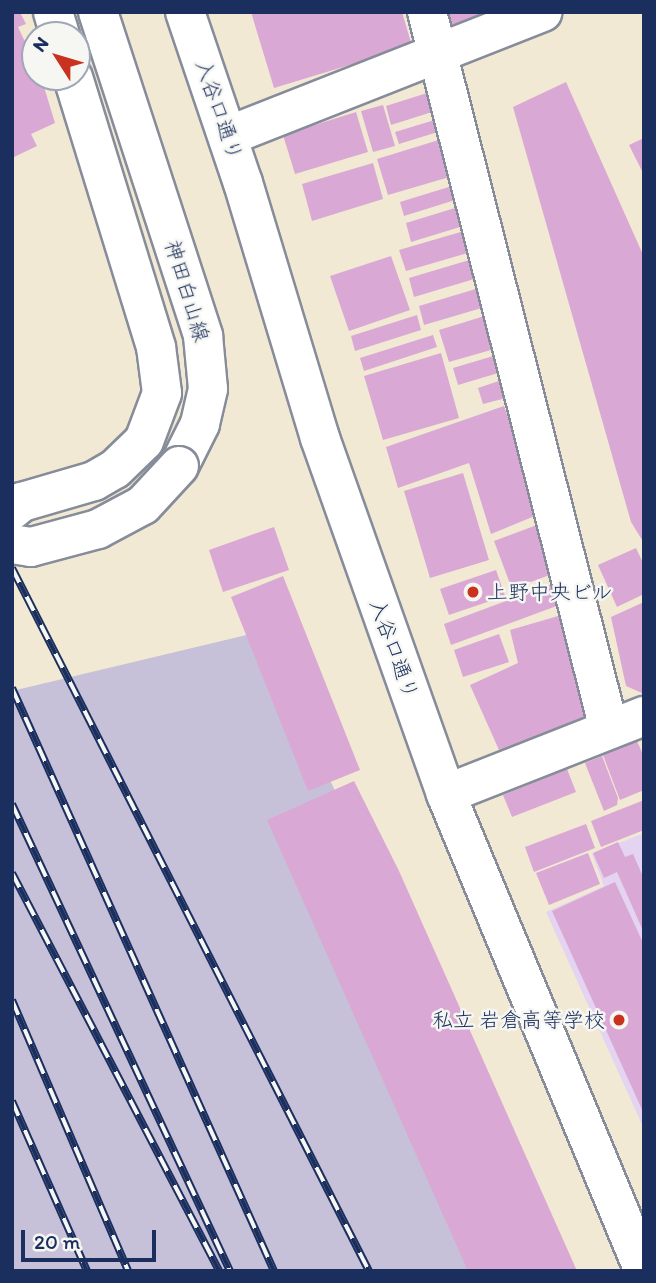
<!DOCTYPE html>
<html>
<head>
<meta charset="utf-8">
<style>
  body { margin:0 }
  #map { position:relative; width:656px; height:1283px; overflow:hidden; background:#f1e9d4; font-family:Itim,"Klee One",sans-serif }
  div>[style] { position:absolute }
  .built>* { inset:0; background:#e4d3f1 }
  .industrial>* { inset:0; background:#c6c0d9 }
  .building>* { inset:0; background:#daa8d4 }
  .roads { filter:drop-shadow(2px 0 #868c99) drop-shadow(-2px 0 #868c99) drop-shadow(0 2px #868c99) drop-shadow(0 -2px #868c99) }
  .minor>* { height:38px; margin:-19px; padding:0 19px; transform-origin:19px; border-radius:19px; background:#fff }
  .tertiary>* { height:38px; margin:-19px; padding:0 19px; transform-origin:19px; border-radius:19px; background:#fff }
  .secondary>* { height:38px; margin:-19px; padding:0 19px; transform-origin:19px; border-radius:19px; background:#fff }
  .rail>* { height:8px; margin-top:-4px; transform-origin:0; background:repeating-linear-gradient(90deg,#f6f6f2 0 16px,#1b2f5e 0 32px); box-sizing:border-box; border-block:2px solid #1b2f5e }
  .bridges { filter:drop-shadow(2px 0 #868c99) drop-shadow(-2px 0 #868c99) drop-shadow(0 2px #868c99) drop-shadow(0 -2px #868c99) }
  .secondary-bridge>* { height:38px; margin:-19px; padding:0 19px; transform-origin:19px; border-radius:19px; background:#fff }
  .dots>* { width:19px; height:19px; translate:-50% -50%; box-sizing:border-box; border:4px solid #f6f6f2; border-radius:50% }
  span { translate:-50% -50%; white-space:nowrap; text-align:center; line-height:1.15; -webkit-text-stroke:5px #f6f6f2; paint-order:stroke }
  .street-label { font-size:21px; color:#1b2f5e }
  .poi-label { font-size:21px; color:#1b2f5e }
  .left { translate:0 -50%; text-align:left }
  .right { translate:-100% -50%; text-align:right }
  .frame { position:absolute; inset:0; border:14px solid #1b2f5e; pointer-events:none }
  .north { position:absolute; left:21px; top:21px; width:70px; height:70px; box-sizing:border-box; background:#f6f6f2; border:2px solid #9ea6b7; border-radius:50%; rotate:307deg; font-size:19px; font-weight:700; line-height:28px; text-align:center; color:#1b2f5e }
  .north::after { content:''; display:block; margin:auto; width:24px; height:32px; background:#c8321e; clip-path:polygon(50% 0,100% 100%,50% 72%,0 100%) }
  .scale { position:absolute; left:21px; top:1230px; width:135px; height:32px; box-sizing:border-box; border:4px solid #1b2f5e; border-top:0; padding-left:9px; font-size:21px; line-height:24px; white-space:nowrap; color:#1b2f5e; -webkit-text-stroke:5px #f6f6f2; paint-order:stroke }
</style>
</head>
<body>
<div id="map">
  <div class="built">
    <i style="clip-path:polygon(644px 833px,644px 1129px,546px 912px,604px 886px,592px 854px)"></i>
  </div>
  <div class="industrial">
    <i style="clip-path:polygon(259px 632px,565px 1271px,12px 1271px,12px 691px)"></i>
  </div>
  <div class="building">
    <i style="clip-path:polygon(12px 12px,20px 12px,26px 24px,18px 27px,35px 63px,35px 77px,41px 77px,55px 123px,31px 134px,37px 146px,12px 158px)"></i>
    <i style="clip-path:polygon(251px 12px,402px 12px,412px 46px,274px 88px)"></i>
    <i style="clip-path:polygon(447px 12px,504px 12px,453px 34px)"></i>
    <i style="clip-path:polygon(566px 82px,644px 257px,644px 543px,631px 522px,513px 107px)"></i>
    <i style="clip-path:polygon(427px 93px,432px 112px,391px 125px,386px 106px)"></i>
    <i style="clip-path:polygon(383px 105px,395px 146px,373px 152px,361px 111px)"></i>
    <i style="clip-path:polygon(356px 112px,368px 152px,295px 174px,283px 135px)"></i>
    <i style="clip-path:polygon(438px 119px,441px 131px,399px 144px,395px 132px)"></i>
    <i style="clip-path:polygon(644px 138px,644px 175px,629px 145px)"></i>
    <i style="clip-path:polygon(442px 139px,453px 176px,388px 195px,377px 159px)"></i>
    <i style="clip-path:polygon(373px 163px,383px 199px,312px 221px,302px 184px)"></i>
    <i style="clip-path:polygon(452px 186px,455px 200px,404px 216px,400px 202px)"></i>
    <i style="clip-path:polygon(455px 208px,460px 227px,411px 242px,406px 223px)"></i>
    <i style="clip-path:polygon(464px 231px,471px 252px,406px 271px,399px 250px)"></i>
    <i style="clip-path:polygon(391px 256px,410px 310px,349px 331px,330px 276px)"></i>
    <i style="clip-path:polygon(476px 258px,481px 277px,414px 297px,409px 278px)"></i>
    <i style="clip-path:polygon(479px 288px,485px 307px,424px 325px,419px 306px)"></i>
    <i style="clip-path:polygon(417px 315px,421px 330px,355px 351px,351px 336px)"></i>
    <i style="clip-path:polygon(488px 315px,498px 348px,449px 362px,439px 330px)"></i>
    <i style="clip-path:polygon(433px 335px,437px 347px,364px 371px,360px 358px)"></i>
    <i style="clip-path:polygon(441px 353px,459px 418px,383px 440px,364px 376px)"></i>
    <i style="clip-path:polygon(500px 354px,505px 371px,458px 385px,453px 368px)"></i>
    <i style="clip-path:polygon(505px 379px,510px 397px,483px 404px,478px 388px)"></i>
    <i style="clip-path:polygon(504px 406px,542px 513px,491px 534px,469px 463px,398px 488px,386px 447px)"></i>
    <i style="clip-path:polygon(463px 473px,489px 560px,430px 578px,404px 491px)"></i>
    <i style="clip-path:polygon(537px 525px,555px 573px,512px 589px,494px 541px)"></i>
    <i style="clip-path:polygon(274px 527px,289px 570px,223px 592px,209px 550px)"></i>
    <i style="clip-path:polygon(636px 548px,644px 565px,644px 594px,617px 607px,598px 565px)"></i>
    <i style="clip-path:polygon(496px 570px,505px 596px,449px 615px,440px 589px)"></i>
    <i style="clip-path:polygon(283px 576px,360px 770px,308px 791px,231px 597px)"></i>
    <i style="clip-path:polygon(555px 583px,562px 604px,451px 645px,444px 624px)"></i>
    <i style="clip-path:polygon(644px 602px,644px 692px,642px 693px,626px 686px,611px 617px)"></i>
    <i style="clip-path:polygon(565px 614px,591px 716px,499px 750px,470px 685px,518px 663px,510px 630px)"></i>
    <i style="clip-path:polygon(499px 634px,509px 662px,463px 677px,454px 650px)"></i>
    <i style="clip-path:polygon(637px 741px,644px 757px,644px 790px,620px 800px,603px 755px)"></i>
    <i style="clip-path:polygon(602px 756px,618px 798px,617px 805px,604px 811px,585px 763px)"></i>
    <i style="clip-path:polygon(567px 769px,576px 792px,512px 817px,503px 795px)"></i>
    <i style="clip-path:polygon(354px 781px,399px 871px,577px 1271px,468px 1271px,267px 820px)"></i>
    <i style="clip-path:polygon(644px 800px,644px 830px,601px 847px,591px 821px)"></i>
    <i style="clip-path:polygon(586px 824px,595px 848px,534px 872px,525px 847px)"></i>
    <i style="clip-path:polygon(618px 842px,625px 857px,633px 854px,644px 879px,644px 933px,617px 872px,604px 878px,593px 853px)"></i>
    <i style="clip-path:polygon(588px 853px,600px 884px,549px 905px,536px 873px)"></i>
    <i style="clip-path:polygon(615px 882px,644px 945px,644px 1114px,552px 911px)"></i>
  </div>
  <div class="roads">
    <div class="minor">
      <i style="left:427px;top:12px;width:740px;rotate:75.76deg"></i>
      <i style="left:228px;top:136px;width:338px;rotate:-21.5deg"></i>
      <i style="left:446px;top:794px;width:213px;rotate:-21.5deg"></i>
    </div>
    <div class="tertiary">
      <i style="left:185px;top:12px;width:181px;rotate:71.3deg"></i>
      <i style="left:243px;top:183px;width:266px;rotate:73.2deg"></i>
      <i style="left:320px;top:438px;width:378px;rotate:70.5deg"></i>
      <i style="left:446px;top:794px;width:516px;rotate:67.46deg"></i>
    </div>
    <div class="secondary">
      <i style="left:53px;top:12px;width:24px;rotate:73deg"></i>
      <i style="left:98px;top:12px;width:341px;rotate:72deg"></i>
      <i style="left:203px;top:336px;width:53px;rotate:84.6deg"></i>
      <i style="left:208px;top:389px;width:36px;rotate:103deg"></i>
      <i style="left:200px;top:424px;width:47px;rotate:116.6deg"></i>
    </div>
  </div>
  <div class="rail">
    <i style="left:12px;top:568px;width:788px;rotate:63.08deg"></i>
    <i style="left:12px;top:688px;width:639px;rotate:65.8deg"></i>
    <i style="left:12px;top:804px;width:515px;rotate:64.98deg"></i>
    <i style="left:12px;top:873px;width:449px;rotate:62.5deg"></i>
    <i style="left:12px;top:1000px;width:295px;rotate:66.8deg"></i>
    <i style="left:12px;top:1101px;width:186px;rotate:66.2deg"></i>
  </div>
  <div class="bridges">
    <div class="secondary-bridge">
      <i style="left:12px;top:510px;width:13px;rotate:-39deg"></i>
      <i style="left:22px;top:502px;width:75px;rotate:-16.3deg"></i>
      <i style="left:94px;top:481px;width:24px;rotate:-30deg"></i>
      <i style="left:115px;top:469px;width:40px;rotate:-44deg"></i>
      <i style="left:144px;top:441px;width:51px;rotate:-69.4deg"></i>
      <i style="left:162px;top:393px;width:46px;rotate:-97.4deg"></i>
      <i style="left:156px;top:347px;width:282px;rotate:-107.1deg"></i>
      <i style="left:12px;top:544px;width:19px;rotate:9deg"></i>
      <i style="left:31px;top:547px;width:69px;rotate:-15deg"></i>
      <i style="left:98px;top:529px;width:51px;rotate:-28.1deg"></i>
      <i style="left:143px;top:505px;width:53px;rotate:-47.3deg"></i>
    </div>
  </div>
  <div class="dots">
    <i style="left:473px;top:592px;background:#c8321e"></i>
    <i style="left:619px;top:1020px;background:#c8321e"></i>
  </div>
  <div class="street-label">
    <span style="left:219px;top:110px;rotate:71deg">入谷口通り</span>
    <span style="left:187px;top:291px;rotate:73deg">神田白山線</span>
    <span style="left:394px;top:649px;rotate:70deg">入谷口通り</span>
  </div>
  <div class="poi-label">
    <span class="left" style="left:487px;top:592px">上野中央ビル</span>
    <span class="right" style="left:605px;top:1020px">私立 岩倉高等学校</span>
  </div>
  <div class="frame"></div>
  <div class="north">N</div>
  <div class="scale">20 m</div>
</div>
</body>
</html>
